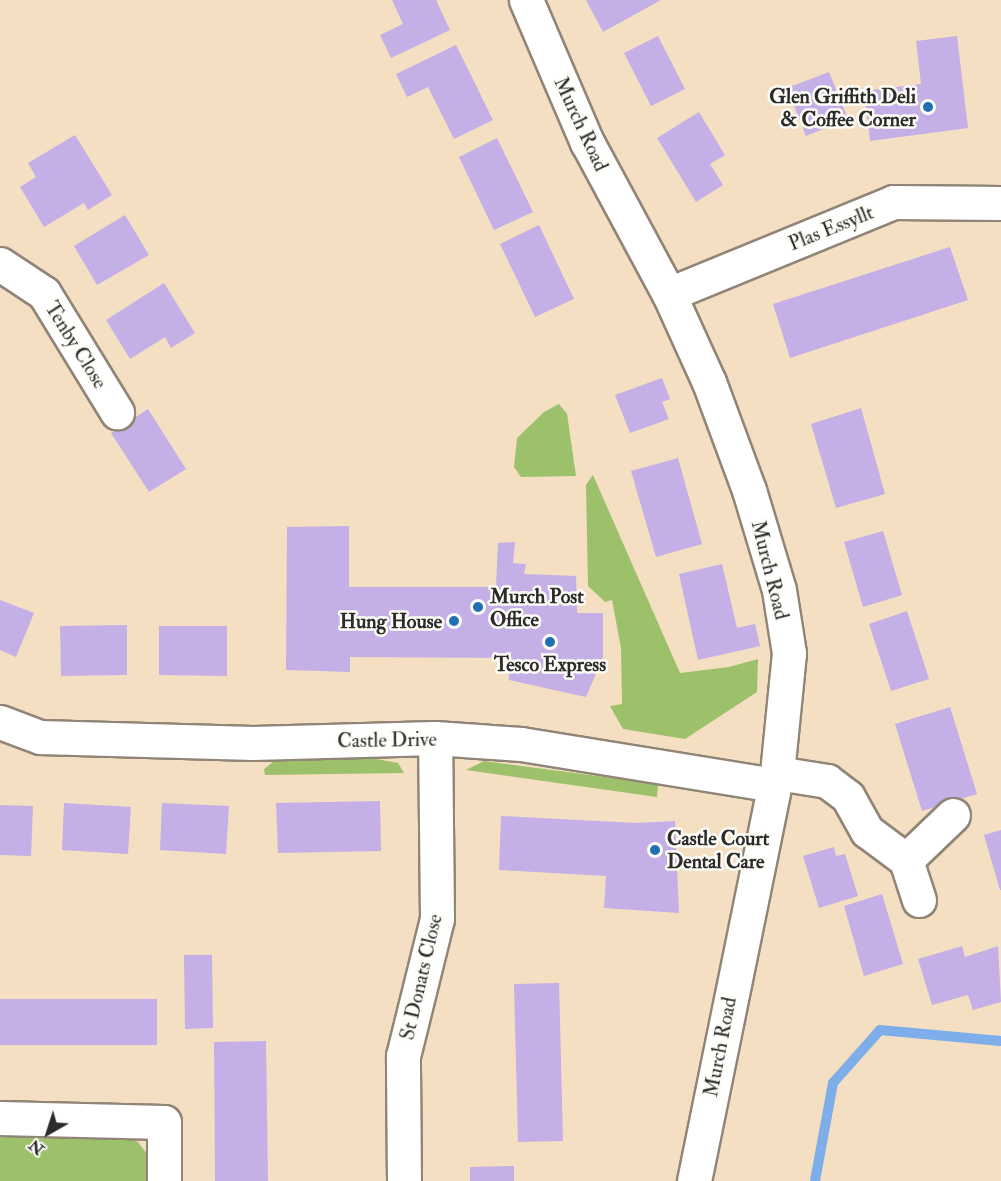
<!DOCTYPE html>
<html>
<head>
<meta charset="utf-8">
<style>
  body { margin:0 }
  #map { position:relative; width:1001px; height:1181px; overflow:hidden; background:#f4dfc3; font-family:"IM FELL Double Pica",serif }
  div>[style] { position:absolute }
  .green>* { inset:0; background:#9dc06a }
  .stream>* { height:10px; margin:-5px; padding:0 5px; transform-origin:5px; border-radius:5px; background:#7eaee9 }
  .building>* { inset:0; background:#c4afe6 }
  .roads { filter:drop-shadow(2px 0 #908577) drop-shadow(-2px 0 #908577) drop-shadow(0 2px #908577) drop-shadow(0 -2px #908577) }
  .minor>* { height:33px; margin:-16.5px; padding:0 16.5px; transform-origin:16.5px; border-radius:16.5px; background:#fff }
  .dots>* { width:16px; height:16px; translate:-50% -50%; box-sizing:border-box; border:3px solid #fdfcf7; border-radius:50% }
  span { translate:-50% -50%; white-space:nowrap; text-align:center; line-height:1.15; -webkit-text-stroke:5px #fdfcf7; paint-order:stroke }
  .poi-label { font-size:20px; color:#2b2b2b; font-weight:700 }
  .right { translate:-100% -50%; text-align:right }
  .left { translate:0 -50%; text-align:left }
  .street-label { font-size:20px; color:#2b2b2b }
  .north { position:absolute; left:18px; top:1103px; width:60px; height:60px; -webkit-text-stroke:4px #fdfcf7; paint-order:stroke; rotate:219deg; font-size:16px; font-weight:700; line-height:24px; text-align:center; color:#2b2b2b }
  .north::after { content:''; display:block; margin:auto; width:21px; height:27px; background:#2b2b2b; clip-path:polygon(50% 0,100% 100%,50% 72%,0 100%) }
</style>
</head>
<body>
<div id="map">
  <div class="green">
    <i style="clip-path:polygon(559px 404px,567px 414px,576px 476px,521px 477px,514px 467px,517px 438px,544px 412px)"></i>
    <i style="clip-path:polygon(593px 475px,680px 673px,729px 667px,758px 659px,757px 692px,685px 739px,623px 729px,610px 706px,622px 704px,621px 648px,612px 600px,605px 602px,588px 586px,586px 485px)"></i>
    <i style="clip-path:polygon(366px 757px,398px 763px,404px 773px,265px 775px,264px 769px,278px 758px)"></i>
    <i style="clip-path:polygon(484px 761px,658px 784px,657px 797px,466px 770px)"></i>
    <i style="clip-path:polygon(0 1136px,122px 1136px,138px 1142px,147px 1154px,146px 1181px,0 1181px)"></i>
  </div>
  <div class="stream">
    <i style="left:815px;top:1181px;width:100px;rotate:-79.6deg"></i>
    <i style="left:833px;top:1083px;width:71px;rotate:-48.4deg"></i>
    <i style="left:880px;top:1030px;width:121px;rotate:5.2deg"></i>
  </div>
  <div class="building">
    <i style="clip-path:polygon(392px 0,436px 0,450px 30px,391px 58px,380px 35px,403px 24px)"></i>
    <i style="clip-path:polygon(586px 0,661px 0,603px 32px)"></i>
    <i style="clip-path:polygon(658px 36px,685px 89px,651px 106px,624px 53px)"></i>
    <i style="clip-path:polygon(957px 36px,968px 128px,870px 141px,864px 91px,921px 84px,916px 41px)"></i>
    <i style="clip-path:polygon(456px 45px,493px 120px,454px 139px,428px 87px,407px 97px,396px 74px)"></i>
    <i style="clip-path:polygon(829px 72px,848px 119px,806px 136px,787px 88px)"></i>
    <i style="clip-path:polygon(699px 112px,725px 155px,710px 164px,723px 185px,696px 202px,657px 138px)"></i>
    <i style="clip-path:polygon(75px 135px,112px 195px,88px 210px,84px 203px,44px 227px,20px 187px,36px 177px,28px 163px)"></i>
    <i style="clip-path:polygon(497px 138px,533px 212px,494px 230px,459px 157px)"></i>
    <i style="clip-path:polygon(125px 215px,149px 255px,97px 285px,74px 246px)"></i>
    <i style="clip-path:polygon(539px 225px,574px 299px,535px 317px,500px 244px)"></i>
    <i style="clip-path:polygon(950px 247px,968px 300px,790px 358px,773px 304px)"></i>
    <i style="clip-path:polygon(164px 283px,195px 333px,171px 348px,165px 337px,130px 359px,106px 320px)"></i>
    <i style="clip-path:polygon(662px 378px,670px 399px,662px 402px,669px 419px,630px 433px,615px 395px)"></i>
    <i style="clip-path:polygon(861px 408px,885px 494px,836px 508px,811px 424px)"></i>
    <i style="clip-path:polygon(148px 409px,186px 469px,149px 492px,111px 433px)"></i>
    <i style="clip-path:polygon(678px 458px,702px 544px,656px 557px,631px 471px)"></i>
    <i style="clip-path:polygon(349px 526px,349px 587px,496px 587px,498px 543px,515px 542px,513px 563px,526px 564px,524px 574px,576px 576px,577px 613px,603px 613px,603px 657px,586px 697px,509px 680px,508px 658px,350px 657px,350px 672px,286px 670px,287px 527px)"></i>
    <i style="clip-path:polygon(883px 531px,902px 595px,863px 607px,844px 542px)"></i>
    <i style="clip-path:polygon(722px 564px,737px 628px,755px 624px,760px 646px,698px 660px,679px 574px)"></i>
    <i style="clip-path:polygon(0 600px,34px 613px,16px 657px,0 650px)"></i>
    <i style="clip-path:polygon(907px 611px,929px 679px,891px 691px,869px 624px)"></i>
    <i style="clip-path:polygon(127px 625px,127px 675px,61px 676px,60px 626px)"></i>
    <i style="clip-path:polygon(159px 626px,227px 626px,227px 676px,159px 675px)"></i>
    <i style="clip-path:polygon(950px 707px,977px 794px,922px 811px,895px 724px)"></i>
    <i style="clip-path:polygon(380px 801px,381px 851px,278px 853px,276px 803px)"></i>
    <i style="clip-path:polygon(64px 803px,131px 807px,128px 854px,62px 850px)"></i>
    <i style="clip-path:polygon(162px 803px,229px 806px,226px 854px,160px 850px)"></i>
    <i style="clip-path:polygon(0 805px,33px 806px,31px 856px,0 855px)"></i>
    <i style="clip-path:polygon(501px 816px,636px 823px,675px 821px,679px 913px,604px 908px,606px 876px,499px 870px)"></i>
    <i style="clip-path:polygon(1001px 830px,1001px 890px,1000px 890px,984px 835px)"></i>
    <i style="clip-path:polygon(834px 847px,836px 856px,845px 854px,858px 896px,819px 908px,803px 856px)"></i>
    <i style="clip-path:polygon(882px 894px,903px 964px,864px 976px,844px 906px)"></i>
    <i style="clip-path:polygon(962px 946px,965px 957px,998px 946px,1001px 1002px,973px 1010px,968px 995px,932px 1005px,918px 959px)"></i>
    <i style="clip-path:polygon(184px 955px,212px 955px,213px 1028px,185px 1029px)"></i>
    <i style="clip-path:polygon(559px 983px,563px 1141px,518px 1142px,514px 984px)"></i>
    <i style="clip-path:polygon(0 999px,157px 999px,157px 1045px,0 1045px)"></i>
    <i style="clip-path:polygon(266px 1041px,268px 1181px,215px 1181px,214px 1042px)"></i>
    <i style="clip-path:polygon(514px 1166px,514px 1181px,470px 1181px,470px 1167px)"></i>
  </div>
  <div class="roads">
    <div class="minor">
      <i style="left:526px;top:0;width:155px;rotate:66.8deg"></i>
      <i style="left:587px;top:142px;width:173px;rotate:61.7deg"></i>
      <i style="left:669px;top:294px;width:97px;rotate:65.6deg"></i>
      <i style="left:709px;top:382px;width:115px;rotate:69.7deg"></i>
      <i style="left:749px;top:490px;width:104px;rotate:73.3deg"></i>
      <i style="left:779px;top:590px;width:64px;rotate:81deg"></i>
      <i style="left:789px;top:653px;width:121px;rotate:95.7deg"></i>
      <i style="left:777px;top:773px;width:416px;rotate:101.5deg"></i>
      <i style="left:0;top:264px;width:53px;rotate:33.4deg"></i>
      <i style="left:44px;top:293px;width:140px;rotate:58.5deg"></i>
      <i style="left:669px;top:294px;width:242px;rotate:-22.3deg"></i>
      <i style="left:893px;top:202px;width:108px;rotate:0.5deg"></i>
      <i style="left:0;top:722px;width:43px;rotate:20.6deg"></i>
      <i style="left:40px;top:737px;width:213px;rotate:1.6deg"></i>
      <i style="left:253px;top:743px;width:182px;rotate:-1.6deg"></i>
      <i style="left:435px;top:738px;width:86px;rotate:4deg"></i>
      <i style="left:521px;top:744px;width:255px;rotate:9.2deg"></i>
      <i style="left:777px;top:773px;width:51px;rotate:9.1deg"></i>
      <i style="left:827px;top:781px;width:26px;rotate:37deg"></i>
      <i style="left:848px;top:797px;width:39px;rotate:61deg"></i>
      <i style="left:867px;top:831px;width:49px;rotate:36.6deg"></i>
      <i style="left:906px;top:860px;width:42px;rotate:72deg"></i>
      <i style="left:906px;top:860px;width:65px;rotate:-43.8deg"></i>
      <i style="left:0;top:1118px;width:164px;rotate:1.4deg"></i>
      <i style="left:164px;top:1122px;width:59px;rotate:90deg"></i>
      <i style="left:404px;top:1181px;width:125px;rotate:-90.5deg"></i>
      <i style="left:403px;top:1056px;width:141px;rotate:-76.1deg"></i>
      <i style="left:437px;top:919px;width:181px;rotate:-90.6deg"></i>
    </div>
  </div>
  <div class="dots">
    <i style="left:928px;top:107px;background:#1f6fb2"></i>
    <i style="left:478px;top:607px;background:#1f6fb2"></i>
    <i style="left:454px;top:621px;background:#1f6fb2"></i>
    <i style="left:550px;top:642px;background:#1f6fb2"></i>
    <i style="left:655px;top:850px;background:#1f6fb2"></i>
  </div>
  <div class="poi-label">
    <span class="right" style="left:916px;top:108px">Glen Griffith Deli<br>&amp; Coffee Corner</span>
    <span class="left" style="left:490px;top:608px">Murch Post<br>Office</span>
    <span class="right" style="left:442px;top:621px">Hung House</span>
    <span style="left:550px;top:664px">Tesco Express</span>
    <span class="left" style="left:667px;top:850px">Castle Court<br>Dental Care</span>
  </div>
  <div class="street-label">
    <span style="left:581px;top:124px;rotate:65deg">Murch Road</span>
    <span style="left:831px;top:228px;rotate:-22deg">Plas Essyllt</span>
    <span style="left:76px;top:345px;rotate:58deg">Tenby Close</span>
    <span style="left:770px;top:570px;rotate:76deg">Murch Road</span>
    <span style="left:387px;top:740px;rotate:-1deg">Castle Drive</span>
    <span style="left:421px;top:977px;rotate:-77deg">St Donats Close</span>
    <span style="left:720px;top:1047px;rotate:-79deg">Murch Road</span>
  </div>
  <div class="north">N</div>
</div>
</body>
</html>
